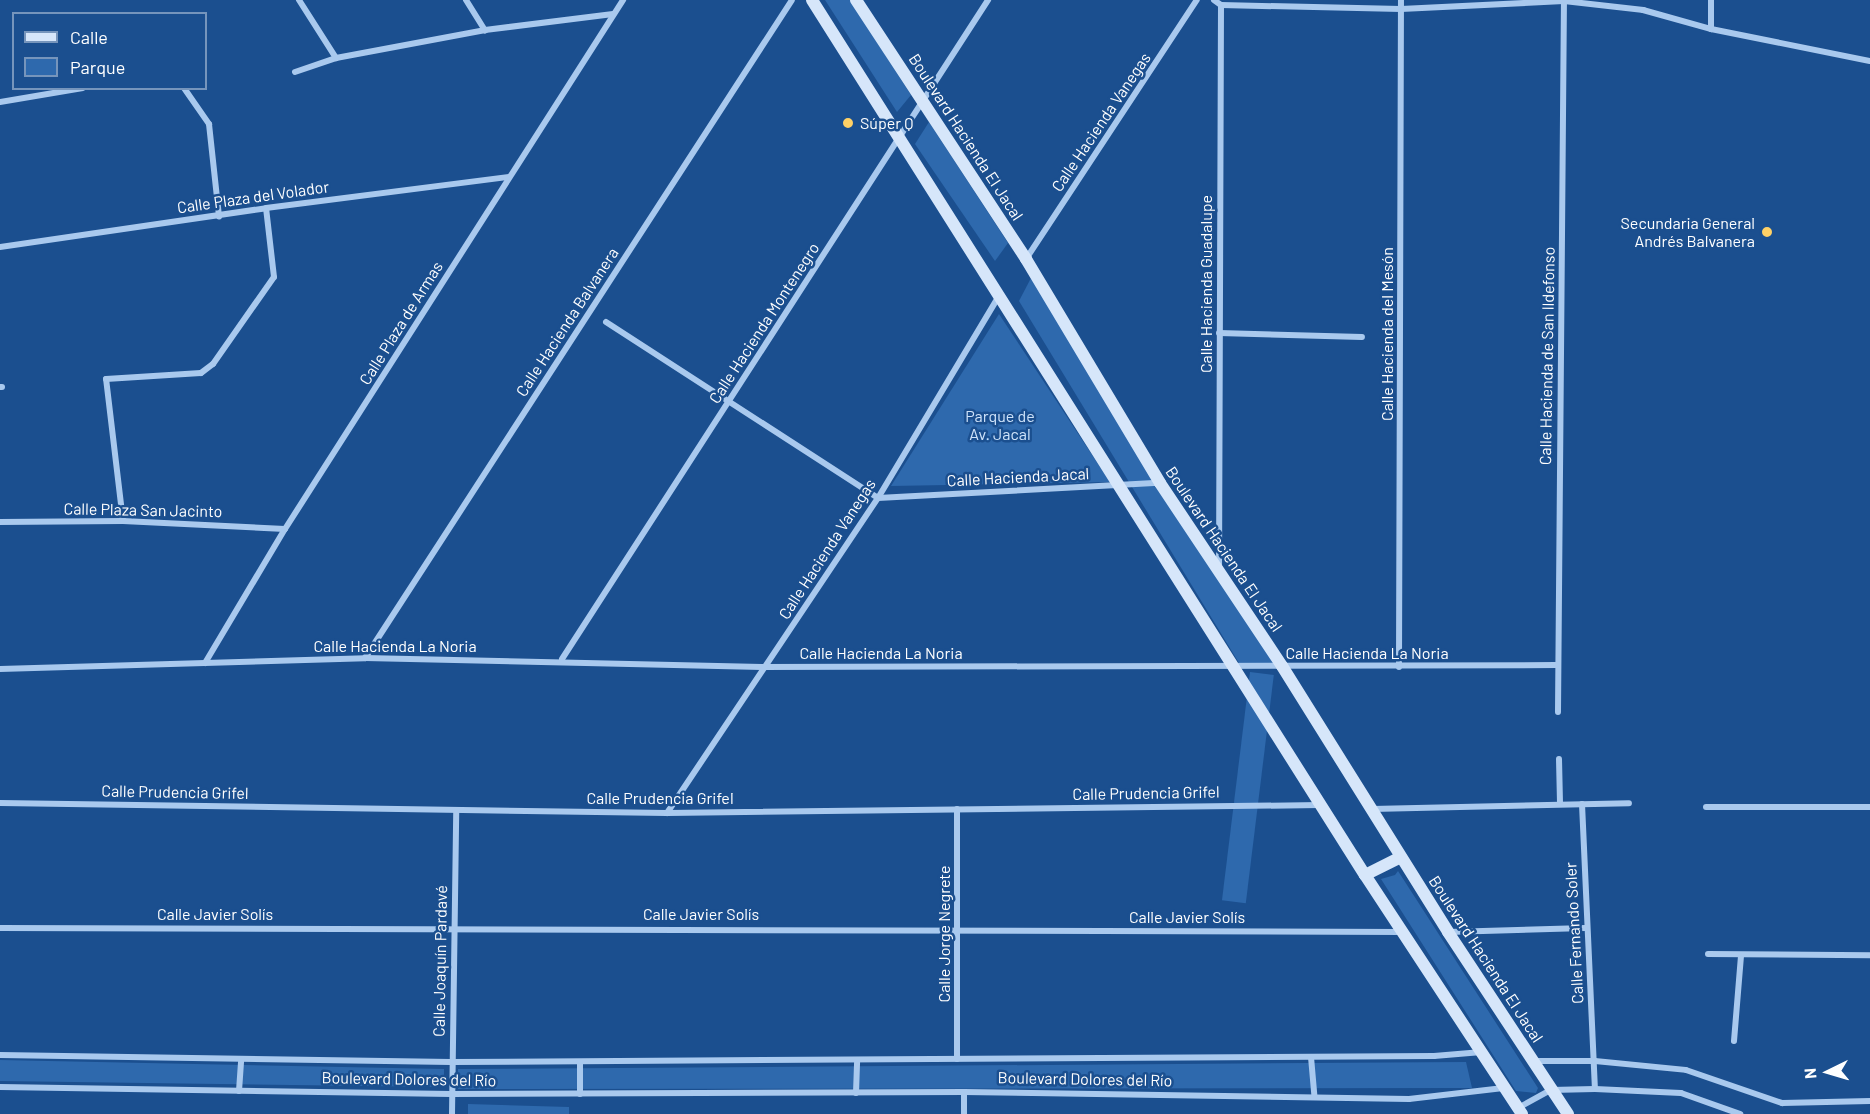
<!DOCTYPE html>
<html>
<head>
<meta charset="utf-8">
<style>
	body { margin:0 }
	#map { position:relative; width:1870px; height:1114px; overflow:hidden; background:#1b4f8f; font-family:Barlow,sans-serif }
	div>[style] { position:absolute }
	.green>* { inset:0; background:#2e69ad; transform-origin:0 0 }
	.minor>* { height:6px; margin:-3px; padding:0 3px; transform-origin:3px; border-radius:3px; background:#a9c9ee }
	.secondary>* { height:12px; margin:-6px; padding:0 6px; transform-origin:6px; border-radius:6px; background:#d6e6fa }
	.dots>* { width:16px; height:16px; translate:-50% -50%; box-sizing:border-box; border:3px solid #1b4f8f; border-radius:50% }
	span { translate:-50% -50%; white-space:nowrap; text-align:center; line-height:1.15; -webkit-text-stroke:5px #1b4f8f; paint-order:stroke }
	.street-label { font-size:16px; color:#fff }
	.poi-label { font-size:16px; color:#fff }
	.left { translate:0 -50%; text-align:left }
	.right { translate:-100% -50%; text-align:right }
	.park-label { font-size:16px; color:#cfe3fa }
	.legend { position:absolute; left:12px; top:12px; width:195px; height:78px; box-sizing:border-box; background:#1b4f8f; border:2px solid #7695bc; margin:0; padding:8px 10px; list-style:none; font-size:18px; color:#fff }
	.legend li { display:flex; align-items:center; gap:12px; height:30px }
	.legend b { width:30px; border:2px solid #7695bc }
	.north { position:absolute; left:1798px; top:1042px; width:60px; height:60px; -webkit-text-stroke:4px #1b4f8f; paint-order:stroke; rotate:265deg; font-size:16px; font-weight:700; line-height:24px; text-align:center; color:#fff }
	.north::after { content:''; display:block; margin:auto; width:21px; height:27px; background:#fff; clip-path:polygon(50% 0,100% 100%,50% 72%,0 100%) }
</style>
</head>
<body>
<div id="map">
	<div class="green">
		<div style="clip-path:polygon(825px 0,850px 0,911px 95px,897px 112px)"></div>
		<div style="clip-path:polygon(929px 122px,1008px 243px,995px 261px,915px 144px)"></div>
		<div style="clip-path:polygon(1031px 278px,1278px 665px,1239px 663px,1019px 301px)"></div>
		<div style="clip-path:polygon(999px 314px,1110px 482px,891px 486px)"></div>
		<div style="left:1250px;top:672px;width:24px;height:230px;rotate:7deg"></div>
		<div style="clip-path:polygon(1398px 871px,1538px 1088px,1536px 1093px,1516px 1091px,1381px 879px,1395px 875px)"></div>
		<div style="clip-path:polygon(0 1060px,444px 1069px,444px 1087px,0 1081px)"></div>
		<div style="clip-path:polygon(1466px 1062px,1472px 1088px,458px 1089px,458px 1069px)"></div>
		<div style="clip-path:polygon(468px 1104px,569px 1107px,569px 1114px,468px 1114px)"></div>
	</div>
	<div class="minor">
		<div style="left:299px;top:0;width:69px;rotate:57.5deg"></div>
		<div style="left:336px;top:58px;width:152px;rotate:-10.6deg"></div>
		<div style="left:485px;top:30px;width:129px;rotate:-7.1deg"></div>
		<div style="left:466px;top:0;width:36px;rotate:58deg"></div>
		<div style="left:1214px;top:0;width:9px;rotate:36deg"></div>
		<div style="left:1221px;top:5px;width:564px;rotate:90.2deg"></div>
		<div style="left:1221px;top:5px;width:180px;rotate:1.3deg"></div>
		<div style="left:1401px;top:9px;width:163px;rotate:-2.8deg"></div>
		<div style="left:1564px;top:1px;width:80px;rotate:6.5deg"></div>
		<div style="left:1643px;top:10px;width:71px;rotate:15.6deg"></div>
		<div style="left:1711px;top:29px;width:162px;rotate:11.4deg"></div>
		<div style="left:1711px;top:29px;width:29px;rotate:-90deg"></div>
		<div style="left:295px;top:72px;width:43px;rotate:-18.9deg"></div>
		<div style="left:184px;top:88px;width:44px;rotate:55.2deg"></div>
		<div style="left:209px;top:124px;width:93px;rotate:83.8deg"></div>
		<div style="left:0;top:102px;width:84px;rotate:-9.6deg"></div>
		<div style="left:0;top:247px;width:269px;rotate:-8.3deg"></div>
		<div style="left:266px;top:208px;width:245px;rotate:-7.3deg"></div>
		<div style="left:1026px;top:259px;width:310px;rotate:-56.6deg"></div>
		<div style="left:606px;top:322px;width:324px;rotate:32.9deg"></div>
		<div style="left:878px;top:498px;width:281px;rotate:-3.1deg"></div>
		<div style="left:1219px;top:333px;width:143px;rotate:1.6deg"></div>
		<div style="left:0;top:387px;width:2px"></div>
		<div style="left:123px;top:521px;width:143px;rotate:-96.8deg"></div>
		<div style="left:106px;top:379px;width:95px;rotate:-3.6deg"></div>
		<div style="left:201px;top:373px;width:15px;rotate:-37deg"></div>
		<div style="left:213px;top:364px;width:106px;rotate:-55deg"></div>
		<div style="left:274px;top:277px;width:69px;rotate:-96.6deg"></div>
		<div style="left:0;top:522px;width:123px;rotate:-0.5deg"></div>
		<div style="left:123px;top:521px;width:162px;rotate:2.8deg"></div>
		<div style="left:365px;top:658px;width:784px;rotate:-57.02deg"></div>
		<div style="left:562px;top:659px;width:785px;rotate:-57.12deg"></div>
		<div style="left:205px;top:663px;width:156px;rotate:-59.2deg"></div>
		<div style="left:285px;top:529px;width:628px;rotate:-57.42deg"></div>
		<div style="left:1399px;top:667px;width:667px;rotate:-89.83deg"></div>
		<div style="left:0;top:669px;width:365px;rotate:-1.7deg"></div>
		<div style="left:365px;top:658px;width:397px;rotate:1.3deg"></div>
		<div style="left:762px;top:667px;width:794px;rotate:-0.14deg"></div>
		<div style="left:1558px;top:712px;width:712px;rotate:-89.52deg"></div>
		<div style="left:1559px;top:759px;width:45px;rotate:88.7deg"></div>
		<div style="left:0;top:803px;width:667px;rotate:0.86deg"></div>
		<div style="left:667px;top:813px;width:653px;rotate:-0.7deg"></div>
		<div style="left:1582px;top:804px;width:285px;rotate:87.4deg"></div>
		<div style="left:1706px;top:807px;width:164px"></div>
		<div style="left:1372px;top:809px;width:257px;rotate:-1.3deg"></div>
		<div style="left:667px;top:813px;width:379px;rotate:-56.2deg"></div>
		<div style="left:878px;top:498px;width:235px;rotate:-59.1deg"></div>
		<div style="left:0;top:928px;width:1402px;rotate:0.16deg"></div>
		<div style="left:1448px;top:932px;width:137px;rotate:-1.7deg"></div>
		<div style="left:1708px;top:954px;width:162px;rotate:0.4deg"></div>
		<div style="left:1734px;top:1041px;width:85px;rotate:-85.3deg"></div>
		<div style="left:0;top:1055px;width:451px;rotate:0.9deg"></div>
		<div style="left:451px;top:1062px;width:983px;rotate:-0.35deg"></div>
		<div style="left:1434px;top:1056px;width:48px;rotate:-4.8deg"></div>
		<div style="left:1311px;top:1057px;width:38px;rotate:85deg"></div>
		<div style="left:957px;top:1059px;width:250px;rotate:-90deg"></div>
		<div style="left:1534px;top:1061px;width:61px"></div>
		<div style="left:1595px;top:1061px;width:91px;rotate:5.6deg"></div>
		<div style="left:1686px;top:1070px;width:102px;rotate:19deg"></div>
		<div style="left:1782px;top:1103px;width:88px;rotate:-1.3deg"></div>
		<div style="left:0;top:1087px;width:451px;rotate:0.9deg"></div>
		<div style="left:451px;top:1094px;width:513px;rotate:-0.22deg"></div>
		<div style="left:964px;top:1092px;width:445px;rotate:0.9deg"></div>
		<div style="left:1409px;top:1099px;width:95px;rotate:-6.7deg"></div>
		<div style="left:239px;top:1091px;width:32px;rotate:-86deg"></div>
		<div style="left:856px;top:1093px;width:33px;rotate:-88deg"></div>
		<div style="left:580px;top:1094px;width:32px;rotate:-90deg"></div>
		<div style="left:1518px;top:1108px;width:38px;rotate:-29deg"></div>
		<div style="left:1551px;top:1090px;width:44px;rotate:-1.3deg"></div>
		<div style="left:1595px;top:1089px;width:86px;rotate:2.7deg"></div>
		<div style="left:1681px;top:1093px;width:63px;rotate:19.6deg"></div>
		<div style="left:452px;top:1114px;width:304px;rotate:-89.2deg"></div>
		<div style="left:964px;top:1114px;width:22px;rotate:-90deg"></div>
	</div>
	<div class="secondary">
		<div style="left:812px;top:0;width:1035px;rotate:57.71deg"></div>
		<div style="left:1365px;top:875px;width:286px;rotate:56.7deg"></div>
		<div style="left:856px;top:0;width:310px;rotate:56.7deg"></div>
		<div style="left:1026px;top:259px;width:261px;rotate:59.1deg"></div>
		<div style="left:1160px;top:483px;width:220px;rotate:56.3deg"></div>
		<div style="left:1282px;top:666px;width:314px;rotate:58deg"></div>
		<div style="left:1448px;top:932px;width:218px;rotate:56.6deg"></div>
		<div style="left:1365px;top:875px;width:40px;rotate:-26.6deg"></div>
	</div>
	<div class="dots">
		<div style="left:848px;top:123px;background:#ffd166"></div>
		<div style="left:1767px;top:232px;background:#ffd166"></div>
	</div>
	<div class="street-label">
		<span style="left:1101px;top:122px;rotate:-56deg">Calle Hacienda Vanegas</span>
		<span style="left:966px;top:137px;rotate:57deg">Boulevard Hacienda El Jacal</span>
		<span style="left:253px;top:197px;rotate:-8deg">Calle Plaza del Volador</span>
		<span style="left:1206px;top:284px;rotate:-90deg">Calle Hacienda Guadalupe</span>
		<span style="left:567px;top:322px;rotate:-57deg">Calle Hacienda Balvanera</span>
		<span style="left:401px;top:323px;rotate:-58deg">Calle Plaza de Armas</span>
		<span style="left:764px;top:323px;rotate:-57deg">Calle Hacienda Montenegro</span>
		<span style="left:1387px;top:334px;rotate:-90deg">Calle Hacienda del Mesón</span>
		<span style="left:1547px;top:356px;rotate:-89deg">Calle Hacienda de San Ildefonso</span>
		<span style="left:1018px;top:477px;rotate:-3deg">Calle Hacienda Jacal</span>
		<span style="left:143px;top:510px;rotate:1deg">Calle Plaza San Jacinto</span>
		<span style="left:827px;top:549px;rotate:-57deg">Calle Hacienda Vanegas</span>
		<span style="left:1224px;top:549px;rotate:56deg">Boulevard Hacienda El Jacal</span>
		<span style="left:395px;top:646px">Calle Hacienda La Noria</span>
		<span style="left:881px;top:653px">Calle Hacienda La Noria</span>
		<span style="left:1367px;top:653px">Calle Hacienda La Noria</span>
		<span style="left:175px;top:792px;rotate:1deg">Calle Prudencia Grifel</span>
		<span style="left:1146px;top:793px;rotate:-1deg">Calle Prudencia Grifel</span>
		<span style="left:660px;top:798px">Calle Prudencia Grifel</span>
		<span style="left:215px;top:914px">Calle Javier Solís</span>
		<span style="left:701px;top:914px">Calle Javier Solís</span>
		<span style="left:1187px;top:917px">Calle Javier Solís</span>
		<span style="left:1574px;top:933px;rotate:-93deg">Calle Fernando Soler</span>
		<span style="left:944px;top:934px;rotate:-90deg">Calle Jorge Negrete</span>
		<span style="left:1486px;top:959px;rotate:57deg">Boulevard Hacienda El Jacal</span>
		<span style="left:440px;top:961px;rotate:-89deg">Calle Joaquín Pardavé</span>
		<span style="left:409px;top:1079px;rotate:1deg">Boulevard Dolores del Río</span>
		<span style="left:1085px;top:1079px;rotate:1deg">Boulevard Dolores del Río</span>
	</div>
	<div class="poi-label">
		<span class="left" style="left:860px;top:123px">Súper Q</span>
		<span class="right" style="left:1755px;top:232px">Secundaria General<br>Andrés Balvanera</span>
	</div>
	<div class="park-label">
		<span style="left:1000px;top:425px">Parque de<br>Av. Jacal</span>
	</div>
	<ul class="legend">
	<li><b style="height:8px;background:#d6e6fa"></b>Calle</li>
	<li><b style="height:16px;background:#2e69ad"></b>Parque</li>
	</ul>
	<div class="north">N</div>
</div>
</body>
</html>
